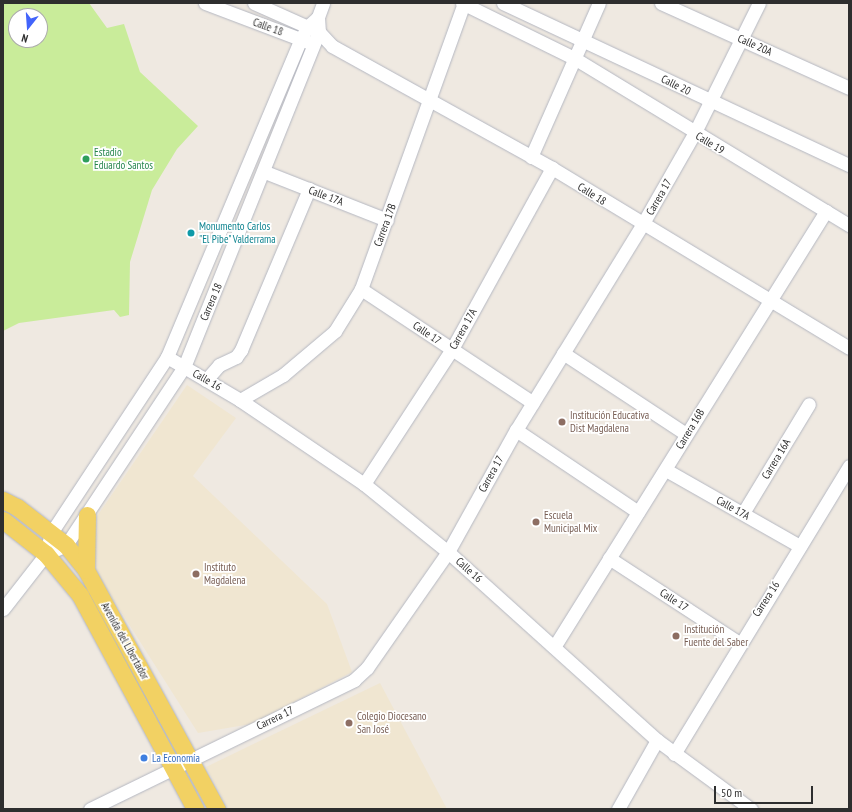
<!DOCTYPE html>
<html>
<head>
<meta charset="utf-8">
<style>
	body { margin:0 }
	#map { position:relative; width:852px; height:812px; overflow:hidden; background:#efe9e1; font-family:"PT Sans Narrow",sans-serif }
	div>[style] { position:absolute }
	.education>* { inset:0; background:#f0e6d1 }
	.pitch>* { inset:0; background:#c9ec9a }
	.roads { filter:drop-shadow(0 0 1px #b4b7c1) drop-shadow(0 0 1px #b4b7c1) }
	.minor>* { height:13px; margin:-6.5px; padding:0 6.5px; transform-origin:6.5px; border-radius:6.5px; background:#fff }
	.major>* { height:17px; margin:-8.5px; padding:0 8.5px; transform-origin:8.5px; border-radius:8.5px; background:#f2d163 }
	.dots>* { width:11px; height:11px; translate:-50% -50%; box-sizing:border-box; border:2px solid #fff; border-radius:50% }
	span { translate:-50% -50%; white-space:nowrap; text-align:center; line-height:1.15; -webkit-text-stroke:3.5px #fff; paint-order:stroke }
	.street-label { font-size:11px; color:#2e2e2e }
	.leisure-label { font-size:11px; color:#27864d }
	.left { translate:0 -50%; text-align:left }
	.culture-label { font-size:11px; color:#0d838f }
	.education-label { font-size:11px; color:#785e54 }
	.shop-label { font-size:11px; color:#366cbe }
	.frame { position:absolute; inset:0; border:4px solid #2e2e2e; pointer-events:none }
	.north { position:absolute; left:8px; top:8px; width:40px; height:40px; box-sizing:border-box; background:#fff; border:1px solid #ababab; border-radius:50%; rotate:197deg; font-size:11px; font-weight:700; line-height:16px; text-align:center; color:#2e2e2e }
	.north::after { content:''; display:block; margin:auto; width:14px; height:18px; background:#4264fb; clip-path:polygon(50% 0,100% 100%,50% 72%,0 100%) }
	.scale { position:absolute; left:714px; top:786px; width:99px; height:18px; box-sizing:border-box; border:2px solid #2e2e2e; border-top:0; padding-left:5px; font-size:12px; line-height:14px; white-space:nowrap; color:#2e2e2e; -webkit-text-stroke:3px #fff; paint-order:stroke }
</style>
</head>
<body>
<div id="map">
	<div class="education">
		<div style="clip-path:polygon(187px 385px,236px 418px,193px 476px,327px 604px,352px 672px,251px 724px,198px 733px,78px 544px)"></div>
		<div style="clip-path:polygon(380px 683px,447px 809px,228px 809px,206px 767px)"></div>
	</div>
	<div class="pitch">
		<div style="clip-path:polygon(evenodd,3px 3px,89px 3px,107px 28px,124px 24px,140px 72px,198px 126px,177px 149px,152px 190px,130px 262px,129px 315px,120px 317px,114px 310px,19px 323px,3px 331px,3px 3px,16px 16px,40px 16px,40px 40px,16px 40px,16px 16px)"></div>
	</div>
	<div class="roads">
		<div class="minor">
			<div style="left:205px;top:3px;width:110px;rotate:20.7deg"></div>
			<div style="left:254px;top:3px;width:71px;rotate:24deg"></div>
			<div style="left:319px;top:32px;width:19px;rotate:47deg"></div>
			<div style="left:332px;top:46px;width:252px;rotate:29deg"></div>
			<div style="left:552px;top:168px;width:347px;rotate:31.2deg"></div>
			<div style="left:462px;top:3px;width:125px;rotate:26.2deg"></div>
			<div style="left:574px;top:58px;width:322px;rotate:31.3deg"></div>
			<div style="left:503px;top:3px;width:382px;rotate:25.1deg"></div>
			<div style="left:661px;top:3px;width:206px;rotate:24.3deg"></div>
			<div style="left:531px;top:157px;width:168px;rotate:-66.2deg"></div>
			<div style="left:265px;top:172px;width:131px;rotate:21.5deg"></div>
			<div style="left:361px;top:289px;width:206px;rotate:33.5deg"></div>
			<div style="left:563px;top:353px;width:147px;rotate:33.4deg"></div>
			<div style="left:167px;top:357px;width:85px;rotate:30.5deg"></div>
			<div style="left:240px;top:400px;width:150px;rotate:34.1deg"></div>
			<div style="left:364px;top:484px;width:108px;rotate:39deg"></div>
			<div style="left:448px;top:552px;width:281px;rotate:42deg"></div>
			<div style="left:657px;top:740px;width:117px;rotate:36.3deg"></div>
			<div style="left:206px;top:380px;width:20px;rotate:-49deg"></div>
			<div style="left:219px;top:365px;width:19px;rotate:-25deg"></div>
			<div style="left:236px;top:357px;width:9px;rotate:-54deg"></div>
			<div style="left:241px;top:350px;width:175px;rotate:-67.1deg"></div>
			<div style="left:240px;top:400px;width:50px;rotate:-30.2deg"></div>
			<div style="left:283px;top:375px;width:68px;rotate:-40.2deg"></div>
			<div style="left:335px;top:331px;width:49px;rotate:-58.2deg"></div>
			<div style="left:361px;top:289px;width:304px;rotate:-70.2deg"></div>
			<div style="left:516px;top:430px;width:147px;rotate:33.9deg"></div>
			<div style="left:666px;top:470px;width:154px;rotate:29.6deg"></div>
			<div style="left:364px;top:484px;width:161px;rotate:-56.9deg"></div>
			<div style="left:452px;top:349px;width:207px;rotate:-61.1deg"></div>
			<div style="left:743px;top:513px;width:127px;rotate:-58.8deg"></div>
			<div style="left:46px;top:554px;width:22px;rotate:-24deg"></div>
			<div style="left:66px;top:545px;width:214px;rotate:-56.5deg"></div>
			<div style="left:184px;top:367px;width:361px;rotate:-68.1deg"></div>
			<div style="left:319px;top:32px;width:15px;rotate:-94deg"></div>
			<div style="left:318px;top:17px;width:15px;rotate:-70deg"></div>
			<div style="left:609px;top:558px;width:154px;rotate:33.1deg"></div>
			<div style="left:3px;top:609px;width:70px;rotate:-52deg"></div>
			<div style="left:46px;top:554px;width:22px;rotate:-77deg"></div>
			<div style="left:51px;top:533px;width:211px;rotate:-56.6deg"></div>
			<div style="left:167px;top:357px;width:345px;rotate:-67.2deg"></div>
			<div style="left:301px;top:39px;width:13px;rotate:-63deg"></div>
			<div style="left:307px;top:27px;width:15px;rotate:-42deg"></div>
			<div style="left:554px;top:647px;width:514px;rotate:-58.04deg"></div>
			<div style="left:674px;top:754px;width:337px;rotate:-58.7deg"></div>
			<div style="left:90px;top:809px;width:294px;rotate:-26deg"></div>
			<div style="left:354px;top:680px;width:18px;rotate:-43deg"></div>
			<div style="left:367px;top:668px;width:141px;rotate:-55.1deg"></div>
			<div style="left:448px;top:552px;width:140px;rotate:-60.9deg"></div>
			<div style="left:516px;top:430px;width:241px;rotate:-58.4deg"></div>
			<div style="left:642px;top:225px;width:105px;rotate:-60.3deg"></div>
			<div style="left:694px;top:134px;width:146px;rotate:-63.6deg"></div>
			<div style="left:618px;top:809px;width:79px;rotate:-60.5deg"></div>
		</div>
		<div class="major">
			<div style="left:3px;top:500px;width:16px;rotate:27deg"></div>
			<div style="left:17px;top:507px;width:62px;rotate:37.8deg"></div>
			<div style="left:66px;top:545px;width:32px;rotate:51deg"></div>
			<div style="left:86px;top:570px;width:273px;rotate:61.3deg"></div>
			<div style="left:3px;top:520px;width:55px;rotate:38.3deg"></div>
			<div style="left:46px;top:554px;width:53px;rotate:50.3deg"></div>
			<div style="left:80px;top:595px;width:243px;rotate:61.7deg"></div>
			<div style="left:86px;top:570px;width:55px;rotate:-89deg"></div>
		</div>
	</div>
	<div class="dots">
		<div style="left:86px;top:159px;background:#2e9e5b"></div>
		<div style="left:191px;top:233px;background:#0f9aa8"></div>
		<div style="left:562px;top:422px;background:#8d6e63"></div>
		<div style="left:536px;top:522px;background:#8d6e63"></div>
		<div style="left:196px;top:574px;background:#8d6e63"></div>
		<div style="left:676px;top:636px;background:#8d6e63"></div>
		<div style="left:349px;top:723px;background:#8d6e63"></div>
		<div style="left:144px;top:758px;background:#3f7fe0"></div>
	</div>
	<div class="street-label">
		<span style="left:268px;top:27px;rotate:20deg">Calle 18</span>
		<span style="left:755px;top:45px;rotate:24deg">Calle 20A</span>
		<span style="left:676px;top:85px;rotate:26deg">Calle 20</span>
		<span style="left:710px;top:143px;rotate:31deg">Calle 19</span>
		<span style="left:592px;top:194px;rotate:32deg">Calle 18</span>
		<span style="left:326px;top:196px;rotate:21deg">Calle 17A</span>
		<span style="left:659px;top:197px;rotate:-60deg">Carrera 17</span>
		<span style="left:385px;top:225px;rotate:-70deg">Carrera 17B</span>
		<span style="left:211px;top:302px;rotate:-67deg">Carrera 18</span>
		<span style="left:463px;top:329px;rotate:-61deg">Carrera 17A</span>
		<span style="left:427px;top:333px;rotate:34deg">Calle 17</span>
		<span style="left:207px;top:380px;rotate:30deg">Calle 16</span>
		<span style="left:690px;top:429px;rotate:-59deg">Carrera 16B</span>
		<span style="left:776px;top:459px;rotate:-59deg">Carrera 16A</span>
		<span style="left:491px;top:474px;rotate:-61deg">Carrera 17</span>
		<span style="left:733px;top:508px;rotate:29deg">Calle 17A</span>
		<span style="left:469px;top:570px;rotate:42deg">Calle 16</span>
		<span style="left:766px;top:599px;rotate:-57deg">Carrera 16</span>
		<span style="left:674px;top:600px;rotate:33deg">Calle 17</span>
		<span style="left:125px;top:641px;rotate:61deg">Avenida del Libertador</span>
		<span style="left:275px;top:718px;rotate:-26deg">Carrera 17</span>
	</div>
	<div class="leisure-label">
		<span class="left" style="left:94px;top:159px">Estadio<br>Eduardo Santos</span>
	</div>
	<div class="culture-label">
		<span class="left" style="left:199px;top:233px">Monumento Carlos<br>"El Pibe" Valderrama</span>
	</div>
	<div class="education-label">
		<span class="left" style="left:570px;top:422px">Institución Educativa<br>Dist Magdalena</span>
		<span class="left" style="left:544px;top:522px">Escuela<br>Municipal Mix</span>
		<span class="left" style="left:204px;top:574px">Instituto<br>Magdalena</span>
		<span class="left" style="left:684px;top:636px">Institución<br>Fuente del Saber</span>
		<span class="left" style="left:357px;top:723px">Colegio Diocesano<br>San José</span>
	</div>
	<div class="shop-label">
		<span class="left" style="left:152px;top:758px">La Economía</span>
	</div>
	<div class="frame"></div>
	<div class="north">N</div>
	<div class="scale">50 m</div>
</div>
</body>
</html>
